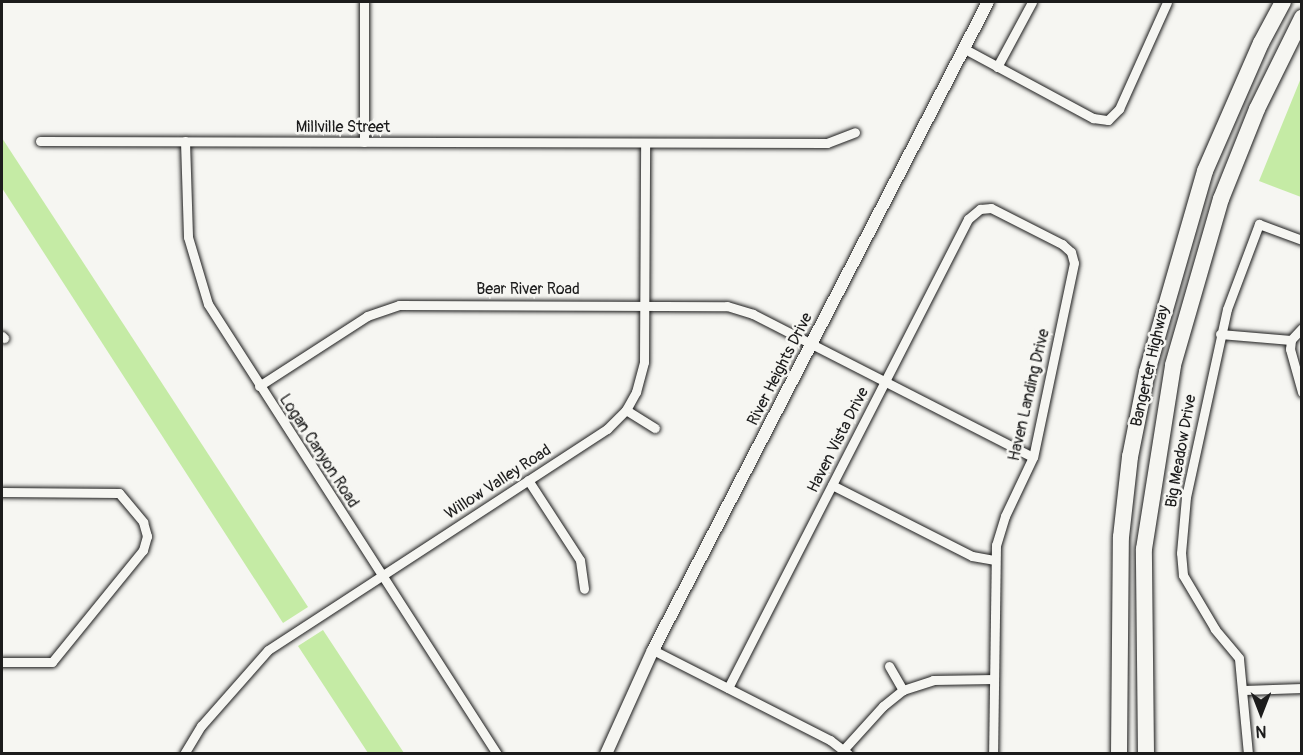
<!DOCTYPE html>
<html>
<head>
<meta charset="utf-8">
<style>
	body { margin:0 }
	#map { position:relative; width:1303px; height:755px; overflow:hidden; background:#f6f6f2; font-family:Pangolin,sans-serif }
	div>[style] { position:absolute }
	.green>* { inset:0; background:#c5eba5 }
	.roads { filter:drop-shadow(0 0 2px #1c1c1c) drop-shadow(0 0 2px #1c1c1c) }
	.minor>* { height:9px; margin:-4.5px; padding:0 4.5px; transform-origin:4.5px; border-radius:4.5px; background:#f6f6f2 }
	.tertiary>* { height:12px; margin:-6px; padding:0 6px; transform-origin:6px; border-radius:6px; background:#f6f6f2 }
	.motorway>* { height:16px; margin:-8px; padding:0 8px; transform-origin:8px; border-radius:8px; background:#f6f6f2 }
	span { translate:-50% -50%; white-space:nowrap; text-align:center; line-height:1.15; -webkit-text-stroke:5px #f6f6f2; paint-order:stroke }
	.street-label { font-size:16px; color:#1c1c1c }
	.frame { position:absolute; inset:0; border:3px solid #1c1c1c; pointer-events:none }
	.north { position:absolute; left:1231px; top:683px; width:60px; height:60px; -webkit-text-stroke:4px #f6f6f2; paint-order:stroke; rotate:180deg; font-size:16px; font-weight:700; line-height:24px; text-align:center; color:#1c1c1c }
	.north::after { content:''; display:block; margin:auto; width:21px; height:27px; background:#1c1c1c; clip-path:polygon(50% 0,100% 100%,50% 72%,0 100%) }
</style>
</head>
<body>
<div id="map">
	<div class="green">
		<div style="clip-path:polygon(1301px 78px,1301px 197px,1259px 181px)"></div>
		<div style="clip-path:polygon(2px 138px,308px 607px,283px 623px,2px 188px)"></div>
		<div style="clip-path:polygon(323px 630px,404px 753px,368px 753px,298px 646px)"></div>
	</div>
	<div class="roads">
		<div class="minor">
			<div style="left:963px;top:48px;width:148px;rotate:28.3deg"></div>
			<div style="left:1093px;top:118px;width:15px;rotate:8deg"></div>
			<div style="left:1108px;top:120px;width:16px;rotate:-45deg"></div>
			<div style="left:1119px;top:109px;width:117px;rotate:-65.8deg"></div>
			<div style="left:997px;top:67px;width:74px;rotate:-61.7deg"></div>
			<div style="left:40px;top:141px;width:787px;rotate:0.15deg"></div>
			<div style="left:827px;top:143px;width:30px;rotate:-21deg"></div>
			<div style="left:185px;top:141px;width:96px;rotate:88.2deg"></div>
			<div style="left:188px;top:237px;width:70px;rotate:73.4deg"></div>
			<div style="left:208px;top:304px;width:535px;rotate:57.29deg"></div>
			<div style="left:364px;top:142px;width:140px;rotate:-90deg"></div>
			<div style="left:1302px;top:328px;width:16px;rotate:133deg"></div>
			<div style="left:1291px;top:340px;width:9px;rotate:96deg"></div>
			<div style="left:1290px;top:349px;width:45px;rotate:74.4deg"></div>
			<div style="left:1220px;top:334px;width:71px;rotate:4.8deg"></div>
			<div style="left:2px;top:336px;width:3px;rotate:45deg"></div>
			<div style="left:259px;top:386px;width:129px;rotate:-32.9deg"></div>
			<div style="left:367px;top:316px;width:34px;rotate:-19deg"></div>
			<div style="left:399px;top:305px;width:328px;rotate:0.2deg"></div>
			<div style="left:727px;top:306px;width:27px;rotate:17deg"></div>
			<div style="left:753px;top:314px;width:314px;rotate:27.1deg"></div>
			<div style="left:626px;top:410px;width:34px;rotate:32deg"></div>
			<div style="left:528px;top:480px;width:95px;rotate:57deg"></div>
			<div style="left:580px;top:560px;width:29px;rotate:82deg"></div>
			<div style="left:832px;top:485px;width:157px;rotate:26.9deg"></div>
			<div style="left:972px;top:556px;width:22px;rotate:10deg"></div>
			<div style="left:2px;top:492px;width:117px;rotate:0.5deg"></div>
			<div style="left:119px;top:493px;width:38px;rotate:50deg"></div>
			<div style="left:143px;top:522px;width:15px;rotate:74deg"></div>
			<div style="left:147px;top:536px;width:15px;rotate:106deg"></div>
			<div style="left:143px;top:550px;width:144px;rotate:129.1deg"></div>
			<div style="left:52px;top:662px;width:50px;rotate:180deg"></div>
			<div style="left:653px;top:650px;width:199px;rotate:27deg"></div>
			<div style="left:830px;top:740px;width:23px;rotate:38deg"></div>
			<div style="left:889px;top:666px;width:28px;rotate:60deg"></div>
			<div style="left:728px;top:688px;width:527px;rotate:-62.9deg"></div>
			<div style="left:968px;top:219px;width:16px;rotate:-40deg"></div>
			<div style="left:980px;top:209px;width:11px;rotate:-5deg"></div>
			<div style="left:991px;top:208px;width:80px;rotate:26.9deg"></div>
			<div style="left:1062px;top:244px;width:12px;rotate:42deg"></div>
			<div style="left:1071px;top:252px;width:11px;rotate:75deg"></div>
			<div style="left:1074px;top:263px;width:198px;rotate:101.9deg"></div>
			<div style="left:1033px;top:457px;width:65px;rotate:115.4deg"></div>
			<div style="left:1005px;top:516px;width:30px;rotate:107deg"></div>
			<div style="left:996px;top:545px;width:209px;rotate:90.8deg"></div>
			<div style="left:1244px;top:690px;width:58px;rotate:-2deg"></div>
			<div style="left:844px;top:749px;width:58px;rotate:-47.8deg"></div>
			<div style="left:883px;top:706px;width:26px;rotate:-39deg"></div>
			<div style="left:903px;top:690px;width:32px;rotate:-18deg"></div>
			<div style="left:933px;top:680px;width:61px;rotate:-0.9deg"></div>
			<div style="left:184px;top:754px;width:33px;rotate:-59deg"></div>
			<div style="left:201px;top:726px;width:101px;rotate:-48.6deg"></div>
			<div style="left:268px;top:650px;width:405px;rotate:-33.1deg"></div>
			<div style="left:607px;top:429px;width:27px;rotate:-45deg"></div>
			<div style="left:626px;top:410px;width:21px;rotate:-61deg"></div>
			<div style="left:636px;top:392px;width:31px;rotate:-75deg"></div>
			<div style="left:644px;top:362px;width:219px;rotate:-89.7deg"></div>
			<div style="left:1248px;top:754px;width:96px;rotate:-95.4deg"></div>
			<div style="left:1239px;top:658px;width:38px;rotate:-130deg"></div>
			<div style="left:1215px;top:629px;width:63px;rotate:-120.7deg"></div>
			<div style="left:1183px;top:575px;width:22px;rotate:-95deg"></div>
			<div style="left:1181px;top:553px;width:56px;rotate:-84.9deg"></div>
			<div style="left:1186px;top:497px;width:192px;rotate:-77.7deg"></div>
			<div style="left:1227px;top:309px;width:91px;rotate:-69.4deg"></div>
			<div style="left:1259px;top:224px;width:46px;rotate:20.4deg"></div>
		</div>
		<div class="tertiary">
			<div style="left:606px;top:754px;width:114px;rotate:-65.7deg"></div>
			<div style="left:653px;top:650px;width:729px;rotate:-62.66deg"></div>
		</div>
		<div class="motorway">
			<div style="left:1119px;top:754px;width:217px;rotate:-89.5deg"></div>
			<div style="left:1121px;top:537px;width:81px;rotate:-83.6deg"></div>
			<div style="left:1130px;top:457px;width:87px;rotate:-78.7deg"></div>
			<div style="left:1147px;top:372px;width:209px;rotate:-73.9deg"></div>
			<div style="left:1205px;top:171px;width:140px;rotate:-66.4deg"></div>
			<div style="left:1261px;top:43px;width:47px;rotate:-61.8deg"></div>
			<div style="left:1146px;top:754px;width:205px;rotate:-90.6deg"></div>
			<div style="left:1144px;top:549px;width:186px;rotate:-81deg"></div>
			<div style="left:1173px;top:365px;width:173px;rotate:-73.9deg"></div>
			<div style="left:1221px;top:199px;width:97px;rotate:-68.2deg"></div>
			<div style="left:1257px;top:109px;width:102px;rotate:-63.7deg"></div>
		</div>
	</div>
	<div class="street-label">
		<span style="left:343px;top:127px">Millville Street</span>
		<span style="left:528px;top:289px">Bear River Road</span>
		<span style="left:1150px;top:366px;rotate:-77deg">Bangerter Highway</span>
		<span style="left:780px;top:369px;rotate:-63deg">River Heights Drive</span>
		<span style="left:1029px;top:395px;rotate:-77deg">Haven Landing Drive</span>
		<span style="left:838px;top:440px;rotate:-63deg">Haven Vista Drive</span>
		<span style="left:319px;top:451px;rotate:57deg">Logan Canyon Road</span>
		<span style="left:1181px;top:451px;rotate:-80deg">Big Meadow Drive</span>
		<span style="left:498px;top:482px;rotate:-33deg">Willow Valley Road</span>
	</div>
	<div class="frame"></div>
	<div class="north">N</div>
</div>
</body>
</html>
